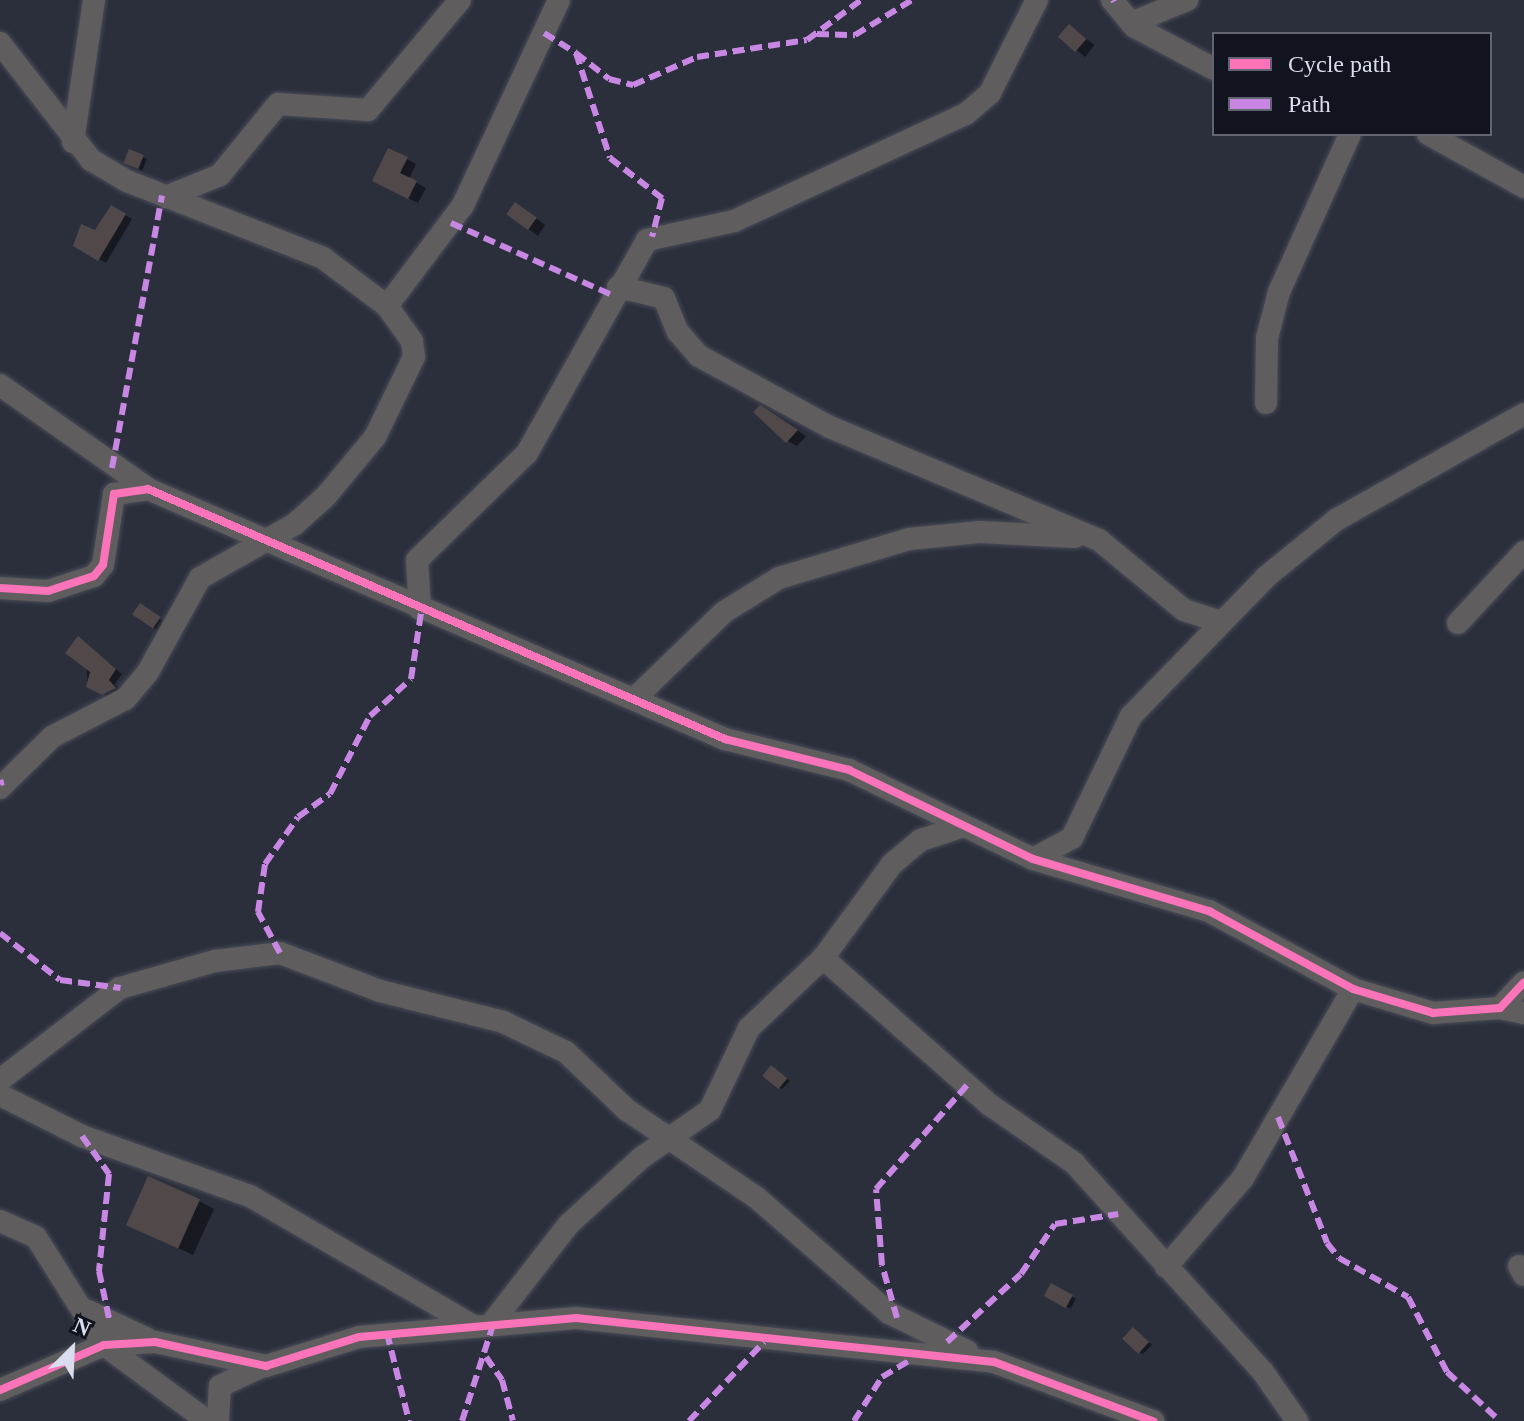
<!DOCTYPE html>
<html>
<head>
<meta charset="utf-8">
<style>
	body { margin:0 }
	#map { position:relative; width:1524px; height:1421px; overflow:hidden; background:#2b2f3c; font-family:"Times New Roman",serif }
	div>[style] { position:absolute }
	.shadow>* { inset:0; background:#0007; transform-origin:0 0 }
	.building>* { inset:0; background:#514949; transform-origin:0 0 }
	.roads { filter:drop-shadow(0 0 2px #494c57) drop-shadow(0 0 2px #494c57) }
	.street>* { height:22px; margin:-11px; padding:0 11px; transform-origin:11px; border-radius:11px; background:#605d5e }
	.quiet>* { height:6px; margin-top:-3px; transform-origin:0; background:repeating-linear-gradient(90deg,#c787e3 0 12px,transparent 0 18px) }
	.cycleway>* { height:8px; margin:-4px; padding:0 4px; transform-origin:4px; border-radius:4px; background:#fb73b8 }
	span { translate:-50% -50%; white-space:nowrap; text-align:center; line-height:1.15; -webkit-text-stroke:6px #11141f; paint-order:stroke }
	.legend { position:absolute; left:1212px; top:32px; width:280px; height:104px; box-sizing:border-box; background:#11141f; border:2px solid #616471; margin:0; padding:10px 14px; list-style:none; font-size:24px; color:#d9dded }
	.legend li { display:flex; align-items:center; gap:16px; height:40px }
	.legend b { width:40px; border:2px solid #616471 }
	.north { position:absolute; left:32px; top:1309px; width:80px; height:80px; -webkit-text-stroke:6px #11141f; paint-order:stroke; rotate:24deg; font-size:22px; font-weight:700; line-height:32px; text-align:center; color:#d9dded }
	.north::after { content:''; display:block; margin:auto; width:28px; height:36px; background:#d9dded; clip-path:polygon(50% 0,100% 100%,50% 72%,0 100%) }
</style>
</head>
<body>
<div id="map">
	<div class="shadow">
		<div style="left:1070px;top:26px;width:31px;height:15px;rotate:38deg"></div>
		<div style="clip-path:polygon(130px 152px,147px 159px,142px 171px,126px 162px)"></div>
		<div style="clip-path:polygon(407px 159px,416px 164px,409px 179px,426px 188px,418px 203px,384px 186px)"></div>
		<div style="clip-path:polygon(112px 207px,132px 219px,106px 263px,75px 245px,96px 232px)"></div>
		<div style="clip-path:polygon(525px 210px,545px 225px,538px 236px,509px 214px)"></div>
		<div style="clip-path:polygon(770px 413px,806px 436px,797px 446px,788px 441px)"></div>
		<div style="left:141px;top:606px;width:27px;height:11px;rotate:34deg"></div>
		<div style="clip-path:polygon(84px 642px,122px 674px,114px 685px,123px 689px,110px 697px,88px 686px)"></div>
		<div style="clip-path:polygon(776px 1070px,790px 1081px,782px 1089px,778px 1087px)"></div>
		<div style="clip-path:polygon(199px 1201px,214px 1209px,193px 1255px,143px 1232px)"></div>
		<div style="left:1052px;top:1286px;width:27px;height:11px;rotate:28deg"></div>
		<div style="clip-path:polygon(1137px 1332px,1152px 1345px,1143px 1354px,1139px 1352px)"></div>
	</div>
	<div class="building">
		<div style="left:1069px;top:24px;width:23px;height:17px;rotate:41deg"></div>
		<div style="clip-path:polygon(388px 148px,408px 157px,400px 173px,417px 181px,408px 199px,372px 181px)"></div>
		<div style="left:129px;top:149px;width:16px;height:15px;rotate:22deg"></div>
		<div style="left:515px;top:202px;width:27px;height:15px;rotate:36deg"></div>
		<div style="clip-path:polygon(111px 205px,126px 214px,98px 261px,73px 246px,81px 224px,95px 230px)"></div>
		<div style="clip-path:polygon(760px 405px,798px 430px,786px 443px,753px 412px)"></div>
		<div style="left:140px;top:603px;width:25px;height:14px;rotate:34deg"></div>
		<div style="clip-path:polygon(78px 636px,116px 669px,109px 680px,116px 688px,102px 695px,86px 687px,90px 672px,65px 653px)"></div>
		<div style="left:771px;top:1065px;width:21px;height:14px;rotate:39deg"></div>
		<div style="left:148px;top:1176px;width:57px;height:54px;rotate:24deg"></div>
		<div style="left:1051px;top:1283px;width:25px;height:15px;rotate:29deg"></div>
		<div style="left:1133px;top:1327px;width:22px;height:16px;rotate:43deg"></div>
	</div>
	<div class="roads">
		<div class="street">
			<div style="left:1112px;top:0;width:35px;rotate:50deg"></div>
			<div style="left:1135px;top:27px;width:89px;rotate:28deg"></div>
			<div style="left:1131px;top:23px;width:61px;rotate:-22.3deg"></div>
			<div style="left:0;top:43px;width:148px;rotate:52.1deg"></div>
			<div style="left:91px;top:160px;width:42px;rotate:30.3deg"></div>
			<div style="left:127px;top:181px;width:211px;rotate:21.4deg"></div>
			<div style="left:323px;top:258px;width:80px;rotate:36.9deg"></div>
			<div style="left:387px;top:306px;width:43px;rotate:54.5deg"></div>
			<div style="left:412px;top:341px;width:16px;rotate:83deg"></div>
			<div style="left:414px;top:357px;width:89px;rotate:116deg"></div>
			<div style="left:375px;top:437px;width:77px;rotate:129.7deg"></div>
			<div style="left:326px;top:496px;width:42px;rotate:137.9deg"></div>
			<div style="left:295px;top:524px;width:109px;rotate:150.4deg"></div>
			<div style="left:200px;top:578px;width:107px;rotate:119deg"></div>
			<div style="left:148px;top:672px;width:35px;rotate:130deg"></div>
			<div style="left:125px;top:699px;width:82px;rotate:152.5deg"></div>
			<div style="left:52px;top:737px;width:73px;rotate:135.6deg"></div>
			<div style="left:1428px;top:134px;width:110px;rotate:28.9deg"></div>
			<div style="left:73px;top:142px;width:144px;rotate:-81.6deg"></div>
			<div style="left:166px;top:197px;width:58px;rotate:-22.2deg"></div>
			<div style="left:220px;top:175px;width:92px;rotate:-50.8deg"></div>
			<div style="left:278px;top:104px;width:90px;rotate:3.8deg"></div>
			<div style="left:368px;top:110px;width:143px;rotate:-50.1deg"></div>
			<div style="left:618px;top:287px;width:47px;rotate:13.4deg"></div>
			<div style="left:664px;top:298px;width:37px;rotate:68deg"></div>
			<div style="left:678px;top:332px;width:32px;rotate:49deg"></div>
			<div style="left:699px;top:356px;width:149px;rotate:28.5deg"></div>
			<div style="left:830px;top:427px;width:292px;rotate:22.8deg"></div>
			<div style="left:1099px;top:540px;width:110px;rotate:39.5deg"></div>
			<div style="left:1184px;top:610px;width:39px;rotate:18deg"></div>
			<div style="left:387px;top:306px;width:126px;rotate:-53deg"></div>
			<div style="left:463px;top:205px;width:226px;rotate:-64.9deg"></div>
			<div style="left:0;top:385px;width:179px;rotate:35deg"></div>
			<div style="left:1266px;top:403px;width:65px;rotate:-89.1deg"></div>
			<div style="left:1267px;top:338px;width:48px;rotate:-75.4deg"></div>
			<div style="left:1279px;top:292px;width:173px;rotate:-65.8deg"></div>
			<div style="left:0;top:588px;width:48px;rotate:3.6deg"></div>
			<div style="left:48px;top:591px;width:48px;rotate:-18.1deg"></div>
			<div style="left:94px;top:576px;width:14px;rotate:-51deg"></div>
			<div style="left:103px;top:565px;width:72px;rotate:-81.2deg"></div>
			<div style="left:114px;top:494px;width:34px;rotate:-8deg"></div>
			<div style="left:148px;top:489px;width:629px;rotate:23.43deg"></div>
			<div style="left:725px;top:739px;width:128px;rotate:14deg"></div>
			<div style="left:849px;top:770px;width:204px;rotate:25.8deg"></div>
			<div style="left:1033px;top:859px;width:184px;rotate:16.5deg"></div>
			<div style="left:1209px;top:911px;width:164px;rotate:28.4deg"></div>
			<div style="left:1353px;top:989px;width:84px;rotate:16.7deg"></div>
			<div style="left:1433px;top:1013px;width:67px;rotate:-4.3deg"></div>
			<div style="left:1500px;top:1008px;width:35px;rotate:-47deg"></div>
			<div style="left:420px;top:609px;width:49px;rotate:-93.5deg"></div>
			<div style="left:417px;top:560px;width:153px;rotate:-44.2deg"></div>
			<div style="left:527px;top:453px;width:244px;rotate:-60.6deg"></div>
			<div style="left:647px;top:240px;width:89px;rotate:-12.3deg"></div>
			<div style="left:734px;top:221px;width:255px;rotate:-24.8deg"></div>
			<div style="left:966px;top:114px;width:32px;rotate:-41deg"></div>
			<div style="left:990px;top:93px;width:104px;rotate:-63.2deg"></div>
			<div style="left:1458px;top:623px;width:97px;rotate:-47.1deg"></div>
			<div style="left:636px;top:697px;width:122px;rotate:-44deg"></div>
			<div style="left:724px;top:612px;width:65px;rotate:-31.7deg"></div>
			<div style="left:779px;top:578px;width:136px;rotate:-16.7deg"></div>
			<div style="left:909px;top:539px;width:71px;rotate:-5.6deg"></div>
			<div style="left:980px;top:532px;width:95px;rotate:3deg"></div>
			<div style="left:1033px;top:859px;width:44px;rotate:-28.3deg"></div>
			<div style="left:1072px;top:838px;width:136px;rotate:-64.2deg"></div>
			<div style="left:1131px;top:716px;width:195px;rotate:-45.8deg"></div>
			<div style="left:1267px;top:576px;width:89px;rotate:-39.1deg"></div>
			<div style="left:1336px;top:520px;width:216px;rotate:-29.4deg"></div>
			<div style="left:823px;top:958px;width:222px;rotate:41.4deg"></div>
			<div style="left:990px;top:1105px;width:102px;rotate:34.6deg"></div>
			<div style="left:1074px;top:1163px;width:282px;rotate:47.9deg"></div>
			<div style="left:1263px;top:1372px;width:60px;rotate:55.2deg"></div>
			<div style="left:1500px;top:1008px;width:25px;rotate:12deg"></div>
			<div style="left:0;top:1080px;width:151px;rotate:-37.5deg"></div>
			<div style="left:120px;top:988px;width:99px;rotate:-15.9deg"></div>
			<div style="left:215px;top:961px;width:65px;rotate:-7deg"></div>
			<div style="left:280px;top:953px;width:107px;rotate:20.8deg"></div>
			<div style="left:380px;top:991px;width:127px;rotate:14.1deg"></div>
			<div style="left:503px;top:1022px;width:70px;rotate:25.5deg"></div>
			<div style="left:566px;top:1052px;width:84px;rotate:43.6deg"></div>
			<div style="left:627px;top:1110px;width:157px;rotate:34.1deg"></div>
			<div style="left:757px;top:1198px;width:175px;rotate:41.1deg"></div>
			<div style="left:889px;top:1313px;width:87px;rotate:26deg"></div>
			<div style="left:0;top:1095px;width:92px;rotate:26.6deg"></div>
			<div style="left:82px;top:1136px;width:178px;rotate:19.7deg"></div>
			<div style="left:250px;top:1196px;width:255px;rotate:30.2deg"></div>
			<div style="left:0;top:1221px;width:39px;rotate:24deg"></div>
			<div style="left:36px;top:1237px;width:128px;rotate:57.8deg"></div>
			<div style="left:104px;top:1345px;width:128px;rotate:36.4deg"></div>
			<div style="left:1519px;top:1266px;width:10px;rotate:61deg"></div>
			<div style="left:1166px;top:1267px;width:118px;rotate:-49.1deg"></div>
			<div style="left:1243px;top:1178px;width:219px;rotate:-59.8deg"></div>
			<div style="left:88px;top:1311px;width:66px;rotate:25deg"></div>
			<div style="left:495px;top:1319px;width:120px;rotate:-52.1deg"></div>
			<div style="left:569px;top:1224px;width:98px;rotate:-42.5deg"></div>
			<div style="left:641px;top:1158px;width:84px;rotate:-34.8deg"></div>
			<div style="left:710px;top:1110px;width:91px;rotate:-64.6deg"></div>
			<div style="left:749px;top:1028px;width:102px;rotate:-43.4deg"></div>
			<div style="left:823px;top:958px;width:117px;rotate:-53.7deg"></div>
			<div style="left:892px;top:864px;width:38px;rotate:-40deg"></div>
			<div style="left:921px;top:840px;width:42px;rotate:-18deg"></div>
			<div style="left:0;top:1390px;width:113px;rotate:-23.4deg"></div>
			<div style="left:104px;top:1345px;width:51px;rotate:-3.4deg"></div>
			<div style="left:155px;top:1342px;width:114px;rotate:12.2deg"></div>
			<div style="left:266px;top:1366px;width:97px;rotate:-17.3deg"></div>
			<div style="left:359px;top:1337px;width:218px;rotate:-5deg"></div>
			<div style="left:576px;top:1318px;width:420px;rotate:6deg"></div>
			<div style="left:994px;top:1362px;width:170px;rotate:20.4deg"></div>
			<div style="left:218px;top:1421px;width:35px;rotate:-87deg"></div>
			<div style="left:220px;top:1386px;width:45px;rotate:-24.9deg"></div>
		</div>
	</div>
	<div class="quiet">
		<div style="left:1113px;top:0;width:2px;rotate:63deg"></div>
		<div style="left:544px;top:33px;width:38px;rotate:32deg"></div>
		<div style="left:576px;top:53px;width:110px;rotate:72.1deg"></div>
		<div style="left:610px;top:158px;width:66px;rotate:37.6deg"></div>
		<div style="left:662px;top:198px;width:40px;rotate:104.4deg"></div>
		<div style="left:817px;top:34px;width:38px;rotate:2deg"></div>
		<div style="left:855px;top:35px;width:67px;rotate:-31.6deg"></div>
		<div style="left:576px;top:53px;width:42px;rotate:38.2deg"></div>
		<div style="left:609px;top:79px;width:25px;rotate:14deg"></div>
		<div style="left:633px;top:85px;width:70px;rotate:-23.6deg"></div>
		<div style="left:697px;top:57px;width:111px;rotate:-8.8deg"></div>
		<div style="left:807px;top:40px;width:67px;rotate:-36.5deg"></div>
		<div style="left:451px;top:223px;width:176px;rotate:24.1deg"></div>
		<div style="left:112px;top:468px;width:277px;rotate:-79.6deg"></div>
		<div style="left:0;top:783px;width:4px;rotate:-14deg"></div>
		<div style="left:0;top:933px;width:76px;rotate:38.1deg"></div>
		<div style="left:60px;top:980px;width:61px;rotate:7.6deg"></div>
		<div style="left:280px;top:953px;width:47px;rotate:-118.2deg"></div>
		<div style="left:258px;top:912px;width:49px;rotate:-81.7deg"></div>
		<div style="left:265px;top:864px;width:57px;rotate:-54.9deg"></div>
		<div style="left:298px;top:817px;width:39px;rotate:-36deg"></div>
		<div style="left:330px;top:794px;width:88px;rotate:-62.9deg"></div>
		<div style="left:370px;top:716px;width:55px;rotate:-42.1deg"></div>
		<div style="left:411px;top:679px;width:67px;rotate:-81.4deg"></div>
		<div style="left:1278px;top:1117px;width:135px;rotate:68.7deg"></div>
		<div style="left:1327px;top:1243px;width:19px;rotate:51deg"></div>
		<div style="left:1339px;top:1258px;width:79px;rotate:29.5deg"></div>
		<div style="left:1408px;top:1297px;width:85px;rotate:62.5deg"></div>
		<div style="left:1447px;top:1372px;width:72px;rotate:42.8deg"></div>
		<div style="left:82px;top:1136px;width:47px;rotate:54.6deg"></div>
		<div style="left:109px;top:1174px;width:98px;rotate:95.9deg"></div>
		<div style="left:99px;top:1271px;width:53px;rotate:78.1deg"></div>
		<div style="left:897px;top:1318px;width:55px;rotate:-105.8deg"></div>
		<div style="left:882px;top:1265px;width:76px;rotate:-94.5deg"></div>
		<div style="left:876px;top:1189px;width:140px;rotate:-48.8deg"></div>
		<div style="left:387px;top:1333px;width:91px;rotate:76deg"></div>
		<div style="left:947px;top:1342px;width:100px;rotate:-42.6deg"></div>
		<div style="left:1021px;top:1274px;width:60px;rotate:-55.8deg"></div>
		<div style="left:1055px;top:1224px;width:64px;rotate:-9deg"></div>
		<div style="left:486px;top:1357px;width:28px;rotate:55deg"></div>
		<div style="left:502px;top:1380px;width:42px;rotate:75deg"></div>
		<div style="left:462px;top:1421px;width:107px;rotate:-72.1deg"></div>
		<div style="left:689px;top:1421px;width:109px;rotate:-46.5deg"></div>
		<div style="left:854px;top:1421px;width:52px;rotate:-57.5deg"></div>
		<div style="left:882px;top:1377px;width:35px;rotate:-31deg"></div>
	</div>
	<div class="cycleway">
		<div style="left:0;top:588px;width:48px;rotate:3.6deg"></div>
		<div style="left:48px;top:591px;width:48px;rotate:-18.1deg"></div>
		<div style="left:94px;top:576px;width:14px;rotate:-51deg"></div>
		<div style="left:103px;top:565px;width:72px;rotate:-81.2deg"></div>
		<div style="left:114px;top:494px;width:34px;rotate:-8deg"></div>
		<div style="left:148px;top:489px;width:629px;rotate:23.43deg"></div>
		<div style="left:725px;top:739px;width:128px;rotate:14deg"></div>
		<div style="left:849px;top:770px;width:204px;rotate:25.8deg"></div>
		<div style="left:1033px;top:859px;width:184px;rotate:16.5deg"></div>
		<div style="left:1209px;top:911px;width:164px;rotate:28.4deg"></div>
		<div style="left:1353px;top:989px;width:84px;rotate:16.7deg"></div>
		<div style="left:1433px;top:1013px;width:67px;rotate:-4.3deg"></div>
		<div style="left:1500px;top:1008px;width:35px;rotate:-47deg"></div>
		<div style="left:0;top:1390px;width:113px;rotate:-23.4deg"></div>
		<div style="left:104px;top:1345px;width:51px;rotate:-3.4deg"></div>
		<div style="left:155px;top:1342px;width:114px;rotate:12.2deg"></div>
		<div style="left:266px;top:1366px;width:97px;rotate:-17.3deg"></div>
		<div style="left:359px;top:1337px;width:218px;rotate:-5deg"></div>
		<div style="left:576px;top:1318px;width:420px;rotate:6deg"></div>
		<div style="left:994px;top:1362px;width:170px;rotate:20.4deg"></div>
	</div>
	<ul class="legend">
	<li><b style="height:10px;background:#fb73b8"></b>Cycle path</li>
	<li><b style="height:10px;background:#c787e3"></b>Path</li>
	</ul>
	<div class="north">N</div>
</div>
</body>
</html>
